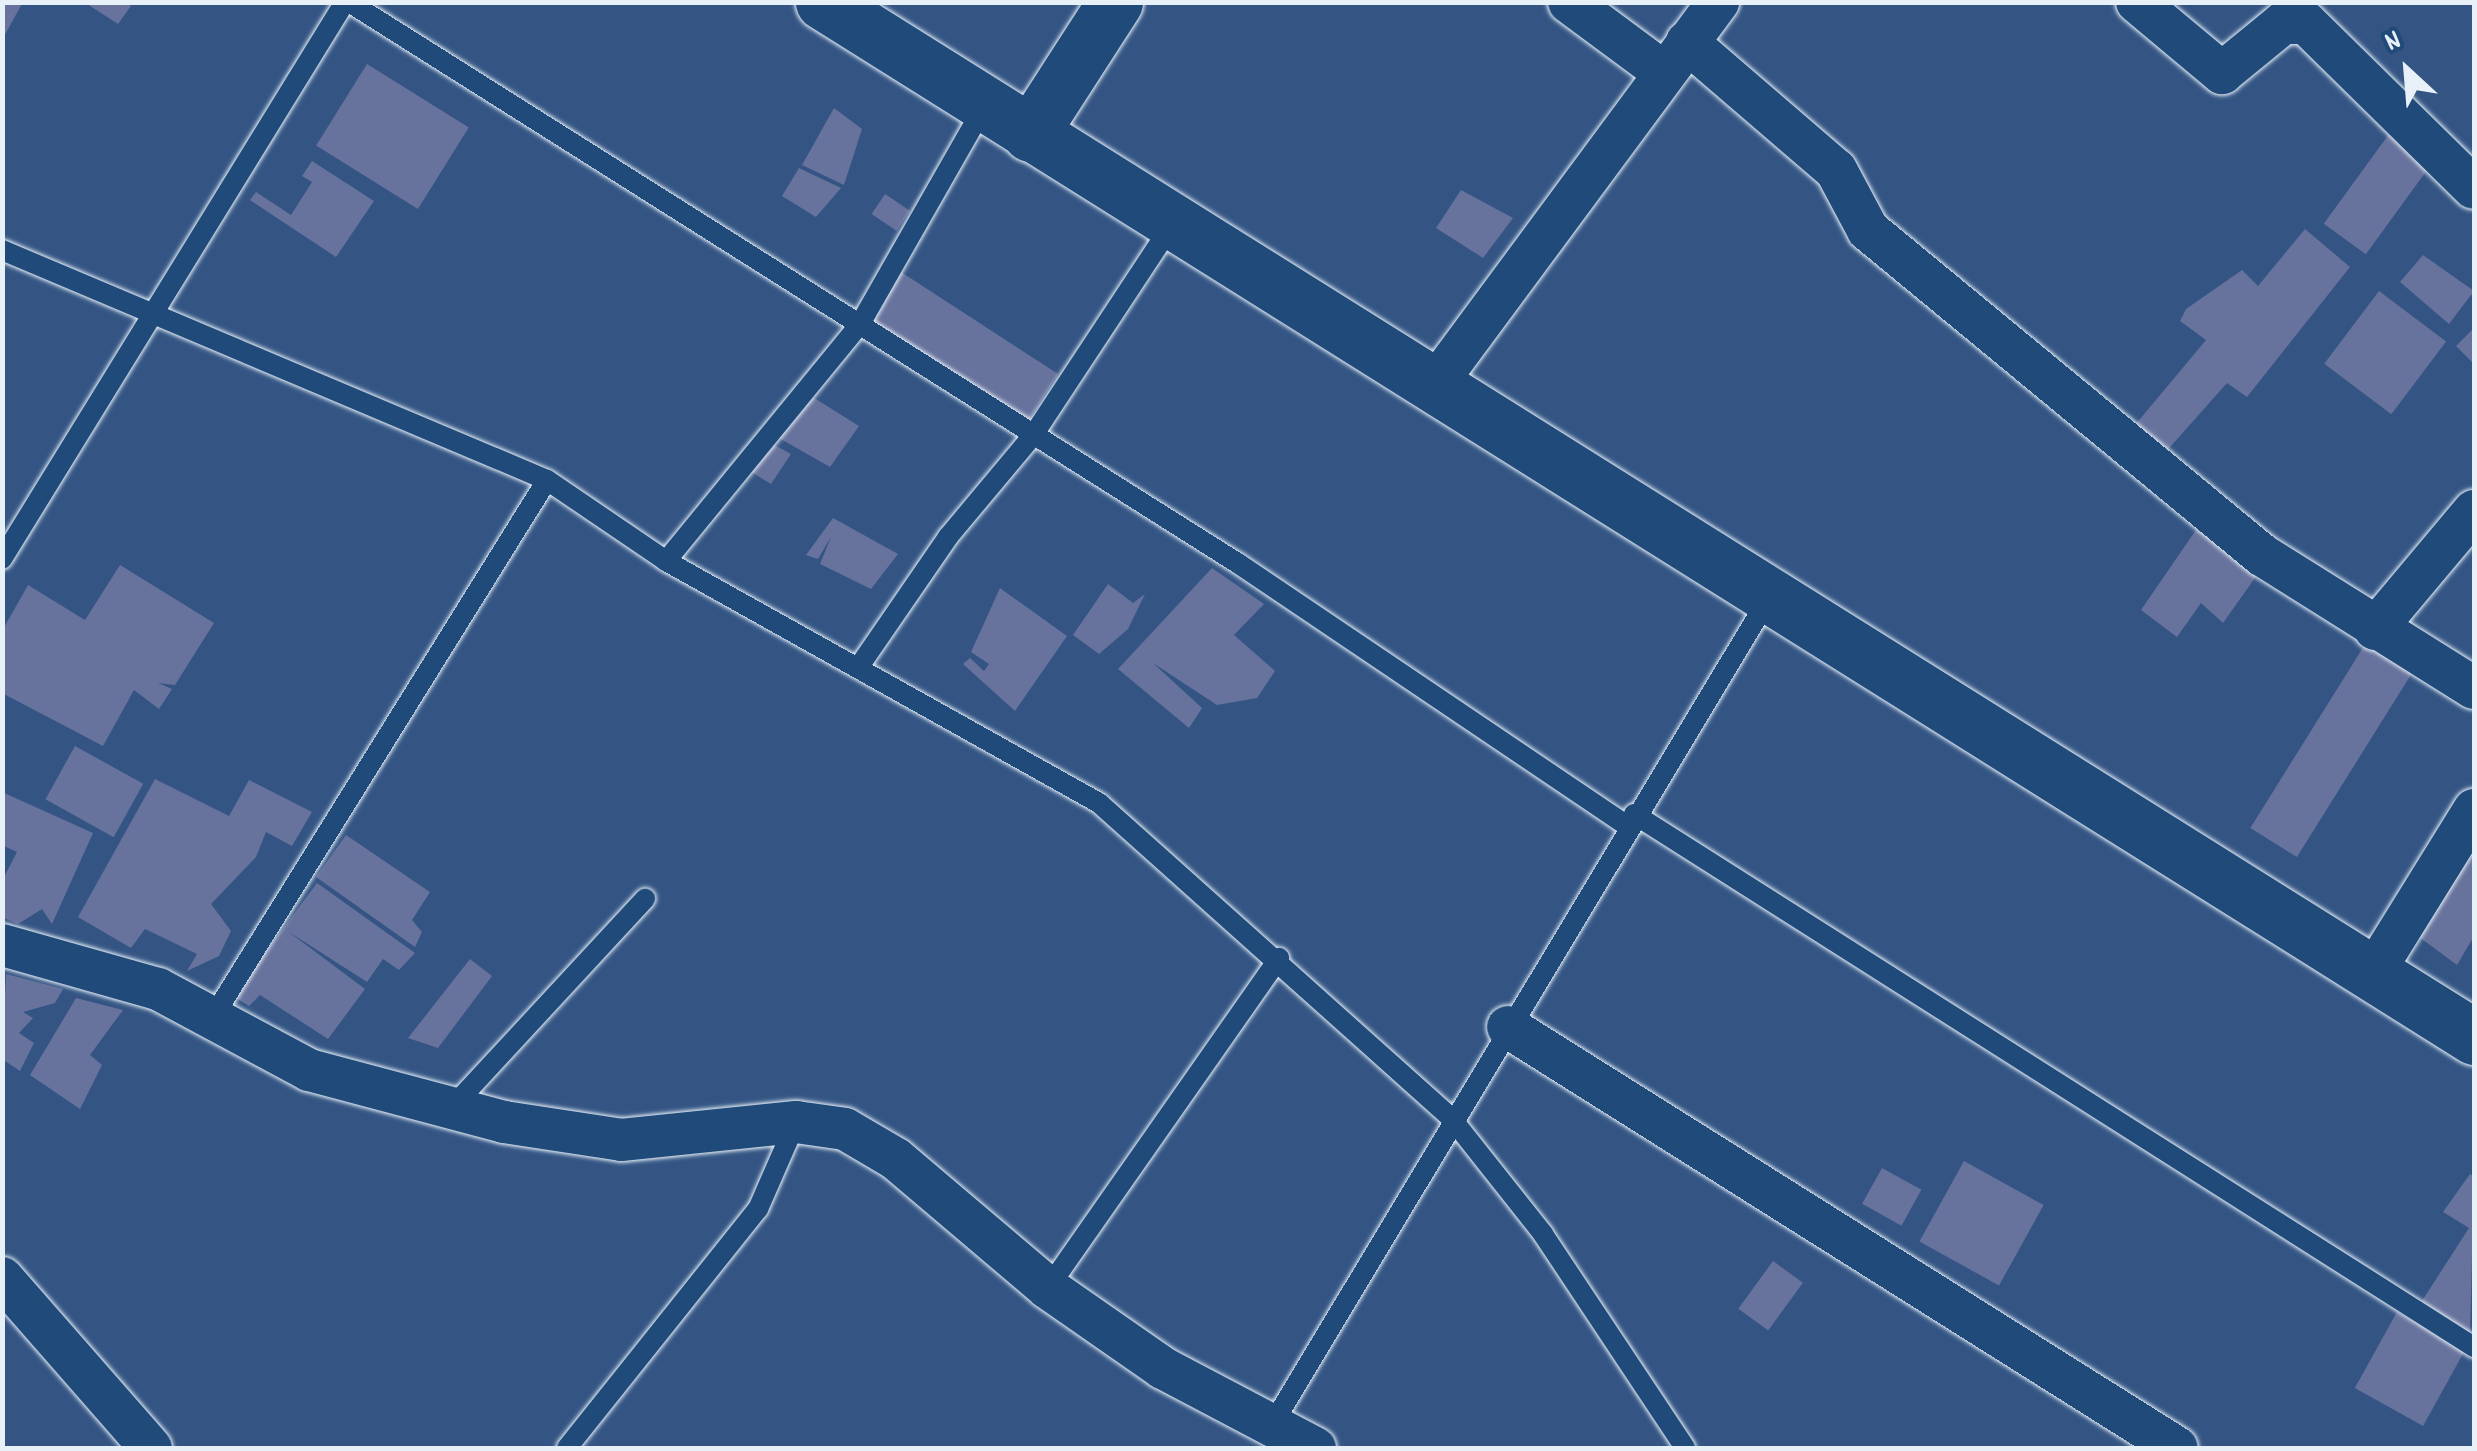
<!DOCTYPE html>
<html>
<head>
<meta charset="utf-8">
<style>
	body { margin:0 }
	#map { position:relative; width:2477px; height:1451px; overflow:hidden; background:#345584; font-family:Dekko,sans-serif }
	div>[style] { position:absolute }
	.building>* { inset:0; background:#67729d; transform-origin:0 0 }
	.roads { filter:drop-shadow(0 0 2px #e8f1f8) drop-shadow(0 0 2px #e8f1f8) }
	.lane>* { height:20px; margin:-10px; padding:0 10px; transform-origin:10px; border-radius:10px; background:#1f4a7a }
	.street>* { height:42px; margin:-21px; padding:0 21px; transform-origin:21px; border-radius:21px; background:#1f4a7a }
	.secondary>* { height:55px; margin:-27.5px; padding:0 27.5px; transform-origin:27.5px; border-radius:27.5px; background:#1f4a7a }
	span { translate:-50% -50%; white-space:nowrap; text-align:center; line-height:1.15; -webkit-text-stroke:10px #1f4a7a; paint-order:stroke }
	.frame { position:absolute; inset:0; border:5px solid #e8f1f8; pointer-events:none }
	.north { position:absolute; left:2357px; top:20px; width:100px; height:100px; -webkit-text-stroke:8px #1f4a7a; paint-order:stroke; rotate:334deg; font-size:28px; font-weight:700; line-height:40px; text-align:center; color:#e8f1f8 }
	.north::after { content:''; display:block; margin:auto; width:35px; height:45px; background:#e8f1f8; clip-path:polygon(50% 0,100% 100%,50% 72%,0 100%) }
</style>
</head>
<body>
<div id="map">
	<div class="building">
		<div style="clip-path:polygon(2px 2px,23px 2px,2px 40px)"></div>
		<div style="clip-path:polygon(84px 2px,125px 2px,131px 6px,118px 24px)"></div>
		<div style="left:367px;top:64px;width:120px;height:96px;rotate:32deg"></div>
		<div style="clip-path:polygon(834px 108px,862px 129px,844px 185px,802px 165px)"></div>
		<div style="left:2389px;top:134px;width:52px;height:111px;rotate:36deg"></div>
		<div style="clip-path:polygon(312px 161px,374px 201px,336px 257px,250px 200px,256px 192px,291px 215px,312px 182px,302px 176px)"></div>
		<div style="clip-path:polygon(799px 168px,841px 188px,816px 217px,782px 196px)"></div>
		<div style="clip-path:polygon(1461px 190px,1513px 218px,1483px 258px,1436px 228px)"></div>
		<div style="left:885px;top:194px;width:30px;height:24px;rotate:34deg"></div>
		<div style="clip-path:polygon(2305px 229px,2350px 267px,2247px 397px,2227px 383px,2163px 455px,2130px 431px,2206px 340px,2180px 321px,2186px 309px,2242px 270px,2258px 286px)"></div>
		<div style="clip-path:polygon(2423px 255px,2474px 291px,2449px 324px,2400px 282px)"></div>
		<div style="left:898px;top:270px;width:191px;height:59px;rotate:33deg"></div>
		<div style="left:2379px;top:291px;width:84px;height:91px;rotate:37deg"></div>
		<div style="clip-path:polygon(2474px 328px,2474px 364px,2456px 346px)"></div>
		<div style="clip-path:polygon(811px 396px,859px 426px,830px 467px,779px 438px)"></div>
		<div style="clip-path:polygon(769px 442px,791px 454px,771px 484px,747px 469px)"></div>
		<div style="clip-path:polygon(833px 518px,898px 554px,871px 589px,820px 564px,831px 537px,818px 559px,806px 555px)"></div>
		<div style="clip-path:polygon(2198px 527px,2262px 568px,2223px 623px,2201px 603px,2177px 637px,2141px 610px)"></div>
		<div style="clip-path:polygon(120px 565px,214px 623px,175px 685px,158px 683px,172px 689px,159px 709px,134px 690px,103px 746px,2px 693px,2px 631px,28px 585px,85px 620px)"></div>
		<div style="clip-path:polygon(1212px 568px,1264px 604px,1234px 635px,1275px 671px,1257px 698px,1217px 705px,1153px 663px,1202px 708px,1189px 728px,1118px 669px)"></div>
		<div style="clip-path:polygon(1108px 584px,1133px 603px,1145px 594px,1128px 629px,1099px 654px,1073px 635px)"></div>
		<div style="clip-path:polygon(1000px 588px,1067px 636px,1015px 711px,963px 664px,970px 658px,984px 671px,989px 664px,971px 652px)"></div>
		<div style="left:2369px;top:638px;width:55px;height:224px;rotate:32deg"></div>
		<div style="left:75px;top:746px;width:78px;height:61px;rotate:29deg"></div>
		<div style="clip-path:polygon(155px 779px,229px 816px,249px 780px,312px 812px,292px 846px,266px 832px,256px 857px,211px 904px,231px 931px,219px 956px,187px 971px,197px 954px,145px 929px,131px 948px,78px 917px)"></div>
		<div style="clip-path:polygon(2px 792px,93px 833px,52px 924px,42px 909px,18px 924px,2px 917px,2px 881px,17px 852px,2px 845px)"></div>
		<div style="clip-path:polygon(2474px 830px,2474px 936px,2457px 965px,2411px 931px)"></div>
		<div style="clip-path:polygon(346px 835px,430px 892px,412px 920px,422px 932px,415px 947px,316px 877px)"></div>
		<div style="clip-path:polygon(317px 883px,415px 953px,399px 970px,383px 959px,367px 982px,289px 932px,365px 989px,328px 1039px,260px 995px,249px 1006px,233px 996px)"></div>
		<div style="clip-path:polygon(470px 959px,492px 976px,438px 1048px,408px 1038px)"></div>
		<div style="clip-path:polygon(6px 974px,63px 989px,55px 1003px,23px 1012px,33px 1018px,19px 1033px,34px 1043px,20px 1071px,2px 1059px)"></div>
		<div style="clip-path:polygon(76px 998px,123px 1010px,90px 1055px,102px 1065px,80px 1109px,30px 1075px)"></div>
		<div style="left:1964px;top:1161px;width:91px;height:92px;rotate:29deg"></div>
		<div style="left:1882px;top:1168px;width:45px;height:41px;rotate:29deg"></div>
		<div style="clip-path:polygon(2470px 1174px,2474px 1177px,2470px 1334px,2422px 1301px,2469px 1228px,2443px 1212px)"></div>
		<div style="left:1773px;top:1261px;width:37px;height:59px;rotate:36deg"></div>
		<div style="left:2397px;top:1312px;width:78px;height:87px;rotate:29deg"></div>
	</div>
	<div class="roads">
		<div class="lane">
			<div style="left:349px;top:2px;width:1053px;rotate:32.27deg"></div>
			<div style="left:1239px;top:564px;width:468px;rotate:34deg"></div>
			<div style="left:2px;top:250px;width:592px;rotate:22.88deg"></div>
			<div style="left:547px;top:480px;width:144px;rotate:34.2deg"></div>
			<div style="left:666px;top:561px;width:496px;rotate:29.2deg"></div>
			<div style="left:1099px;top:803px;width:474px;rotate:41.8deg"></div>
			<div style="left:1452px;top:1119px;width:147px;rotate:51.6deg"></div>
			<div style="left:1543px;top:1234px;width:257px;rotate:56.4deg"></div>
			<div style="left:2px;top:559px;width:654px;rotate:-58.38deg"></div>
			<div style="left:666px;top:561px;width:306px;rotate:-50.7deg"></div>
			<div style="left:860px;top:324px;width:249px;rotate:-60.3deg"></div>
			<div style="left:858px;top:668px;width:159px;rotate:-55.5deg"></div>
			<div style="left:948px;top:537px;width:134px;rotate:-50.1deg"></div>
			<div style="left:1034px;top:434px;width:254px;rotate:-56.6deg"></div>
			<div style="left:1634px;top:814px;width:995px;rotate:32.4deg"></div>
			<div style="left:213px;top:1017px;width:632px;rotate:-58.12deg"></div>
			<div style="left:455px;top:1104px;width:280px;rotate:-47.2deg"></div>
			<div style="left:1048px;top:1288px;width:403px;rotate:-55deg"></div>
			<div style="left:1272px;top:1425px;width:967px;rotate:-59.01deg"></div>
			<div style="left:567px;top:1448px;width:306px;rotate:-51.4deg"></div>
			<div style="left:758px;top:1209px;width:95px;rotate:-66.4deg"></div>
		</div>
		<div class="street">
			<div style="left:1569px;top:2px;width:119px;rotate:36.5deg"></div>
			<div style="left:2137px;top:2px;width:111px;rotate:39.9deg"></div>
			<div style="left:2222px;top:73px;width:79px;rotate:-39.3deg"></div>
			<div style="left:2283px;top:23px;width:23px"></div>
			<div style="left:2306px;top:23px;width:235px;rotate:44.5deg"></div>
			<div style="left:1687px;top:42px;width:196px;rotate:40.7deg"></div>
			<div style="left:1836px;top:170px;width:68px;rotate:61.9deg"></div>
			<div style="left:1868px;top:230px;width:511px;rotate:39.52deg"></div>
			<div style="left:2262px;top:555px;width:250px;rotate:32.1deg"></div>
			<div style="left:1434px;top:386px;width:478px;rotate:-53.5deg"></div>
			<div style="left:2375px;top:629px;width:154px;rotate:-50deg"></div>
			<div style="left:2px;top:945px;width:162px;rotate:15.8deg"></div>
			<div style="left:158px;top:989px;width:171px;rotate:28.2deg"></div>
			<div style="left:309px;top:1070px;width:202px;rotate:14.9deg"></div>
			<div style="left:504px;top:1122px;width:118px;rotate:8.7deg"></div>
			<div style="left:621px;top:1140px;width:176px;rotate:-5.9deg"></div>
			<div style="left:796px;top:1122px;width:49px;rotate:8.1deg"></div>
			<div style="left:845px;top:1129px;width:59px;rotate:30.5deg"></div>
			<div style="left:896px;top:1159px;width:199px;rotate:40.3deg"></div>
			<div style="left:1048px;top:1288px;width:140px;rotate:34.8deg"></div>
			<div style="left:1163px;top:1368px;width:172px;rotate:27.8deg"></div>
			<div style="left:2373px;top:973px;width:192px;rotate:-58.2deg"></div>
			<div style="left:1508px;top:1027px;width:790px;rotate:32.18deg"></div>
			<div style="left:2px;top:1278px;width:226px;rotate:48.8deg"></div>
		</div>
		<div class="secondary">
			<div style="left:823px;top:2px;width:1949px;rotate:32.08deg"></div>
			<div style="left:1030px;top:134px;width:157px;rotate:-57.2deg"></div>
		</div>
	</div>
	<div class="frame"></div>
	<div class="north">N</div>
</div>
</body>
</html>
